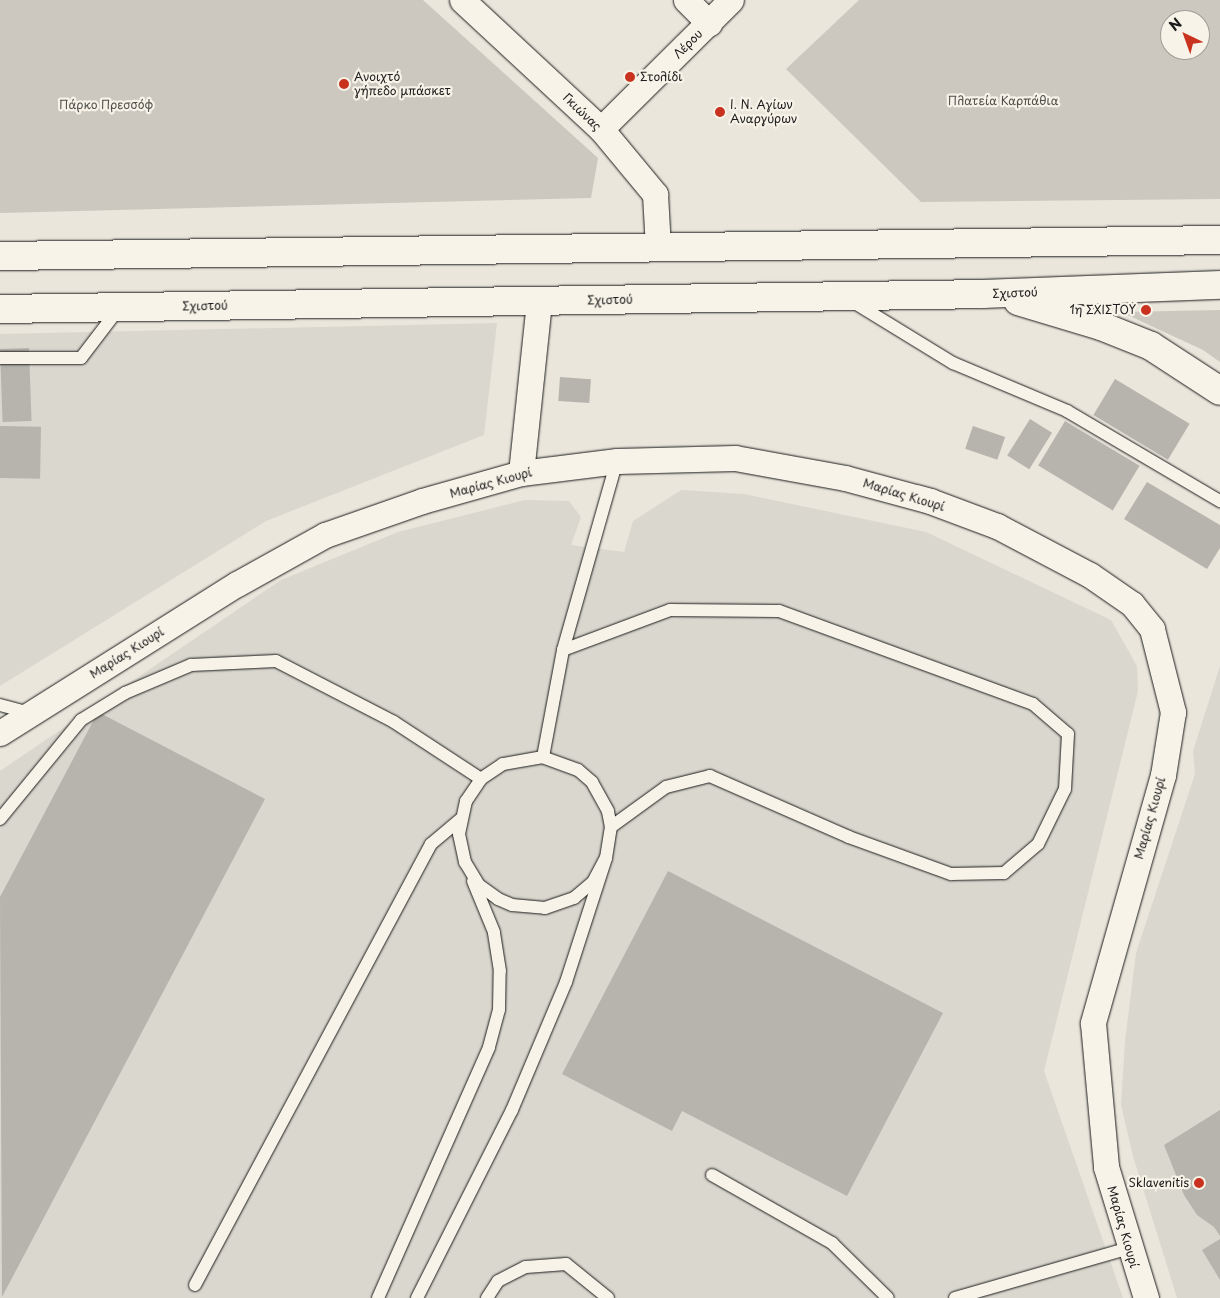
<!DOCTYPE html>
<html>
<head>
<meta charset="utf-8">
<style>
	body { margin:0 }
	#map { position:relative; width:1220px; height:1298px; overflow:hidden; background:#eae6dc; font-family:"Playpen Sans",sans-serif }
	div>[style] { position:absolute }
	.built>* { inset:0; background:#dad7ce }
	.green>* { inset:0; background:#ccc8c0 }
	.building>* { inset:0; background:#b6b4ac; transform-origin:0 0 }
	.roads { filter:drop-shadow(0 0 1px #1c1c1c) drop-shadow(0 0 1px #1c1c1c) }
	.service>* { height:12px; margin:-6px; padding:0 6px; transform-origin:6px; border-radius:6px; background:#f7f3e8 }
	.minor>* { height:25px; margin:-12.5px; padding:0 12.5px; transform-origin:12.5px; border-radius:12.5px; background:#f7f3e8 }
	.primary>* { height:28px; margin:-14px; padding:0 14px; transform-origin:14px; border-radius:14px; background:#f7f3e8 }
	.dots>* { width:14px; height:14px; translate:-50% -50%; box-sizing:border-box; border:2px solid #f7f3e8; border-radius:50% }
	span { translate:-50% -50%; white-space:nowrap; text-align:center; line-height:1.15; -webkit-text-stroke:4.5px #f7f3e8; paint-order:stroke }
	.street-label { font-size:12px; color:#1c1c1c }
	.poi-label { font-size:12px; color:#1c1c1c }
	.left { translate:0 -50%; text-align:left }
	.right { translate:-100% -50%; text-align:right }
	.park-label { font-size:12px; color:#51504d }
	.north { position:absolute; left:1160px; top:10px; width:50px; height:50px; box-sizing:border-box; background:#f7f3e8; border:1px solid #9f9d96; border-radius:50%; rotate:318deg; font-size:14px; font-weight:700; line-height:20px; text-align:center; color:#1c1c1c }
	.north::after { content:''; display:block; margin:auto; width:18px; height:22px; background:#c8321e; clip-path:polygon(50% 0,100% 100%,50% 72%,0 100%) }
</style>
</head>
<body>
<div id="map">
	<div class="built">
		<div style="clip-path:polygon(497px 323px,484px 435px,266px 521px,0 686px,0 334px)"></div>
		<div style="clip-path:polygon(681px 490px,744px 494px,926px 532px,1111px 620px,1137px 666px,1138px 691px,1044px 1071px,1123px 1298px,0 1298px,0 771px,281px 580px,398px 532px,525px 500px,569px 501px,581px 517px,571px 545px,624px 552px,633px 521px)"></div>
		<div style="clip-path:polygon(1220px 666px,1220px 1298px,1177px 1298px,1133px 1156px,1121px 1105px,1125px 1041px,1136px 953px,1195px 774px,1193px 751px)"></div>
	</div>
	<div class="green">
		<div style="clip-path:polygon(0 0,423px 0,598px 158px,591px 198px,0 213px)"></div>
		<div style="clip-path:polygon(evenodd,859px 0,1220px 0,1220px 199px,921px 202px,786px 69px,859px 0,1170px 20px,1200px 20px,1200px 50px,1170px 50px,1170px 20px)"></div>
		<div style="clip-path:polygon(1220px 310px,1220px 362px,1203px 350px,1121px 312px)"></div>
	</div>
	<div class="building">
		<div style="left:29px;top:348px;width:73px;height:29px;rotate:88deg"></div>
		<div style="left:560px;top:377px;width:31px;height:24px;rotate:4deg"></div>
		<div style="left:1115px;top:379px;width:87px;height:42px;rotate:31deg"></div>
		<div style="left:1030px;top:419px;width:26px;height:43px;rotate:32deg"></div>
		<div style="left:1065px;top:421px;width:87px;height:52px;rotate:31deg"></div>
		<div style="left:0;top:426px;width:41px;height:52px;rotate:1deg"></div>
		<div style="left:973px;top:426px;width:34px;height:24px;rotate:19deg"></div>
		<div style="clip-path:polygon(1147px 482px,1220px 525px,1220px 548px,1207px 569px,1124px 519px)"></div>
		<div style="clip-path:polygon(98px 712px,265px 799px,2px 1297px,0 897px)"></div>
		<div style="clip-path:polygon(668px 871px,943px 1013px,847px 1196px,682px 1111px,672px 1131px,562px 1074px)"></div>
		<div style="clip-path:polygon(1220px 1110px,1220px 1236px,1214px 1227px,1197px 1215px,1184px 1195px,1164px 1145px)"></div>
		<div style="clip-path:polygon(1220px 1239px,1220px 1280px,1202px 1250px)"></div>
	</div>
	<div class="roads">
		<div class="service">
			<div style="left:850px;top:300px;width:121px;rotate:31.5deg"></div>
			<div style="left:953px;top:363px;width:124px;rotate:22.8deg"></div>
			<div style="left:1067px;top:411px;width:178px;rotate:30.5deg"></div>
			<div style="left:0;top:358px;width:81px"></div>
			<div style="left:81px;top:358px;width:64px;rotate:-52.6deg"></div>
			<div style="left:563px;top:650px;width:114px;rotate:-20.5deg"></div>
			<div style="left:670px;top:610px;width:109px;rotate:0.5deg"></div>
			<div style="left:779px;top:611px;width:270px;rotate:20.1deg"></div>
			<div style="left:1033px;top:704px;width:46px;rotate:40.6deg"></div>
			<div style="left:1068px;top:734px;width:55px;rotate:93.1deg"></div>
			<div style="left:1065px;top:789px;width:61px;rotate:116.1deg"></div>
			<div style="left:1038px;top:844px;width:45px;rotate:139.5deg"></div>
			<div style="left:1004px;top:873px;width:53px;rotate:178.9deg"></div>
			<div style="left:951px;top:874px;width:109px;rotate:-160.1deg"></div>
			<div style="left:849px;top:837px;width:152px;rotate:-156.3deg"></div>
			<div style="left:710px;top:776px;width:45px;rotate:166deg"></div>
			<div style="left:666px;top:787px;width:68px;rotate:144deg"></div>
			<div style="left:0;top:705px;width:31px;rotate:15deg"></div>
			<div style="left:543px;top:757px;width:109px;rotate:-79.4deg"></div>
			<div style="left:563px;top:650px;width:197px;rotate:-74.1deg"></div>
			<div style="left:0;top:819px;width:128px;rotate:-50.7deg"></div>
			<div style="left:81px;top:720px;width:52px;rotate:-31.5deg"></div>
			<div style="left:125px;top:693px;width:72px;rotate:-23deg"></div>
			<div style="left:191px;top:665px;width:85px;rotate:-2.7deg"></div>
			<div style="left:276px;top:661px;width:133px;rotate:27.3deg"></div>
			<div style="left:394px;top:722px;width:104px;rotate:33.2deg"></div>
			<div style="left:712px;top:1175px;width:138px;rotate:29.5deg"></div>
			<div style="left:832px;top:1243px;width:78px;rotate:44.5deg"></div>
			<div style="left:195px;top:1285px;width:500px;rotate:-61.85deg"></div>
			<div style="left:431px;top:844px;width:38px;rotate:-40deg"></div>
			<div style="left:378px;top:1298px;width:274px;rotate:-66.1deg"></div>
			<div style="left:489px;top:1047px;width:38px;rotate:-75deg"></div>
			<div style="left:499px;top:1010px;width:39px;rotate:-89deg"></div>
			<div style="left:500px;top:971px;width:39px;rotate:-99deg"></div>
			<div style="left:494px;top:932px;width:55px;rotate:-112.4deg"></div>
			<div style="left:417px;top:1298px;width:211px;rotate:-63.2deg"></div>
			<div style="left:512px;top:1110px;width:139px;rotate:-67.1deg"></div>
			<div style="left:566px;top:982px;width:130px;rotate:-72.1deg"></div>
			<div style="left:606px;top:858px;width:31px;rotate:-81deg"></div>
			<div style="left:611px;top:827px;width:16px;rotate:-101deg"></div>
			<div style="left:608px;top:811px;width:33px;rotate:-119deg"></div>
			<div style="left:592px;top:782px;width:18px;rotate:-139deg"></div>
			<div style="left:578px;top:770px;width:37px;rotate:-160deg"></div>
			<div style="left:543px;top:757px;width:41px;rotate:170.1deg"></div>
			<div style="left:503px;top:764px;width:27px;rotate:146deg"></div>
			<div style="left:481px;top:779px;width:27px;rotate:124deg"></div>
			<div style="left:466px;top:801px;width:34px;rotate:102deg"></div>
			<div style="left:459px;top:834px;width:29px;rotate:78deg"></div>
			<div style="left:465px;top:862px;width:27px;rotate:59deg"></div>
			<div style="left:479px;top:885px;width:24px;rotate:36deg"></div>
			<div style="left:498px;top:899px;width:15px;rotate:23deg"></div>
			<div style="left:512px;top:905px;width:33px;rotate:5deg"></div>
			<div style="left:545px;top:908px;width:31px;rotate:-19deg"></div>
			<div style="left:574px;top:898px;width:25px;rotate:-40deg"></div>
			<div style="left:593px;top:882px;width:27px;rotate:-62deg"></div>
			<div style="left:487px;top:1298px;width:20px;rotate:-57deg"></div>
			<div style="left:498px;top:1281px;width:31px;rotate:-27deg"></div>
			<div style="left:526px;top:1267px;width:40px;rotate:-4.3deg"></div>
			<div style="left:566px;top:1264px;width:54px;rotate:39deg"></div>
			<div style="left:955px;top:1298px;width:181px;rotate:-16deg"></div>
		</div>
		<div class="minor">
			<div style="left:462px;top:0;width:190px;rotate:42.9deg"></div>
			<div style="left:601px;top:129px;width:85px;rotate:50.3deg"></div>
			<div style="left:655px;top:194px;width:54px;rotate:86.8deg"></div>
			<div style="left:686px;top:0;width:33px;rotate:45deg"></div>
			<div style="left:601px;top:129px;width:183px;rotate:-44.8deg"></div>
			<div style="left:521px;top:473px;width:173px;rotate:-84deg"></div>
			<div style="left:0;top:733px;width:280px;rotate:-32.2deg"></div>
			<div style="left:237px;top:584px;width:101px;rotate:-29.1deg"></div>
			<div style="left:325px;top:535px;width:103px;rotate:-19.3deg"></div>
			<div style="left:422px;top:501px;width:103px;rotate:-15.8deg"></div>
			<div style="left:521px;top:473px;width:97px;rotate:-7.1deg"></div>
			<div style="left:617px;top:461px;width:118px;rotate:-1.5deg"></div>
			<div style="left:735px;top:458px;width:112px;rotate:10.3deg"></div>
			<div style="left:845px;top:478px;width:88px;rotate:15.1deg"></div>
			<div style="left:930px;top:501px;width:72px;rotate:20.5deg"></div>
			<div style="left:997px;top:526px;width:105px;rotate:27.8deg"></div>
			<div style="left:1090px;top:575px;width:51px;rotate:34.6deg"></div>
			<div style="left:1132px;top:604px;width:32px;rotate:51deg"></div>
			<div style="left:1152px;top:629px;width:86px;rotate:75.8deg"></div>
			<div style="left:1173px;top:712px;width:64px;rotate:99deg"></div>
			<div style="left:1163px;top:775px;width:258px;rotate:105.8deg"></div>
			<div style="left:1093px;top:1023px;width:145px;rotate:84.8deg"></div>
			<div style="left:1106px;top:1167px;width:137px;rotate:73deg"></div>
		</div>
		<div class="primary">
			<div style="left:0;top:256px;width:1220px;rotate:-0.75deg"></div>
			<div style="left:1018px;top:301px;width:87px;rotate:16.8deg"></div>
			<div style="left:1101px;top:326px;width:54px;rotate:21.8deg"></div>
			<div style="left:1151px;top:346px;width:82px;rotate:33.1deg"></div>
			<div style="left:0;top:309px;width:983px;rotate:-0.87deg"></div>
			<div style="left:983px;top:294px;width:237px;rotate:-2.2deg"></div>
		</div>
	</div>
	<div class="dots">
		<div style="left:630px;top:77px;background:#c8321e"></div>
		<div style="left:344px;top:84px;background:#c8321e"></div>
		<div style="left:720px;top:112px;background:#c8321e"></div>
		<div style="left:1146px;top:310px;background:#c8321e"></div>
		<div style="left:1199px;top:1183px;background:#c8321e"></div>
	</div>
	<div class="street-label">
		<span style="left:688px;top:44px;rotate:-45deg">Λέρου</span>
		<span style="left:582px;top:112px;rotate:44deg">Γκιώνας</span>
		<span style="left:1015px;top:293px;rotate:-2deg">Σχιστού</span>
		<span style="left:610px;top:300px;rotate:-1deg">Σχιστού</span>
		<span style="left:205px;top:306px;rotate:-1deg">Σχιστού</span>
		<span style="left:491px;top:483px;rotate:-15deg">Μαρίας Κιουρί</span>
		<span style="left:904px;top:495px;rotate:17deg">Μαρίας Κιουρί</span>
		<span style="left:127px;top:653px;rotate:-32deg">Μαρίας Κιουρί</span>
		<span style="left:1150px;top:818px;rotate:-74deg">Μαρίας Κιουρί</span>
		<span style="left:1123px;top:1227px;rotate:74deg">Μαρίας Κιουρί</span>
	</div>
	<div class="poi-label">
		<span class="left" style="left:354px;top:84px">Ανοιχτό<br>γήπεδο μπάσκετ</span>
		<span class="left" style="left:640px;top:77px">Στολίδι</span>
		<span class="left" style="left:730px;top:112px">Ι. Ν. Αγίων<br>Αναργύρων</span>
		<span class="right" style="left:1136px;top:310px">1η ΣΧΙΣΤΟΥ</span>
		<span class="right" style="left:1189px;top:1183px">Sklavenitis</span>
	</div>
	<div class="park-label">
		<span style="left:1003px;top:101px">Πλατεία Καρπάθια</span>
		<span style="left:106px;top:105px">Πάρκο Πρεσσόφ</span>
	</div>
	<div class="north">N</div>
</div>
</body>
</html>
